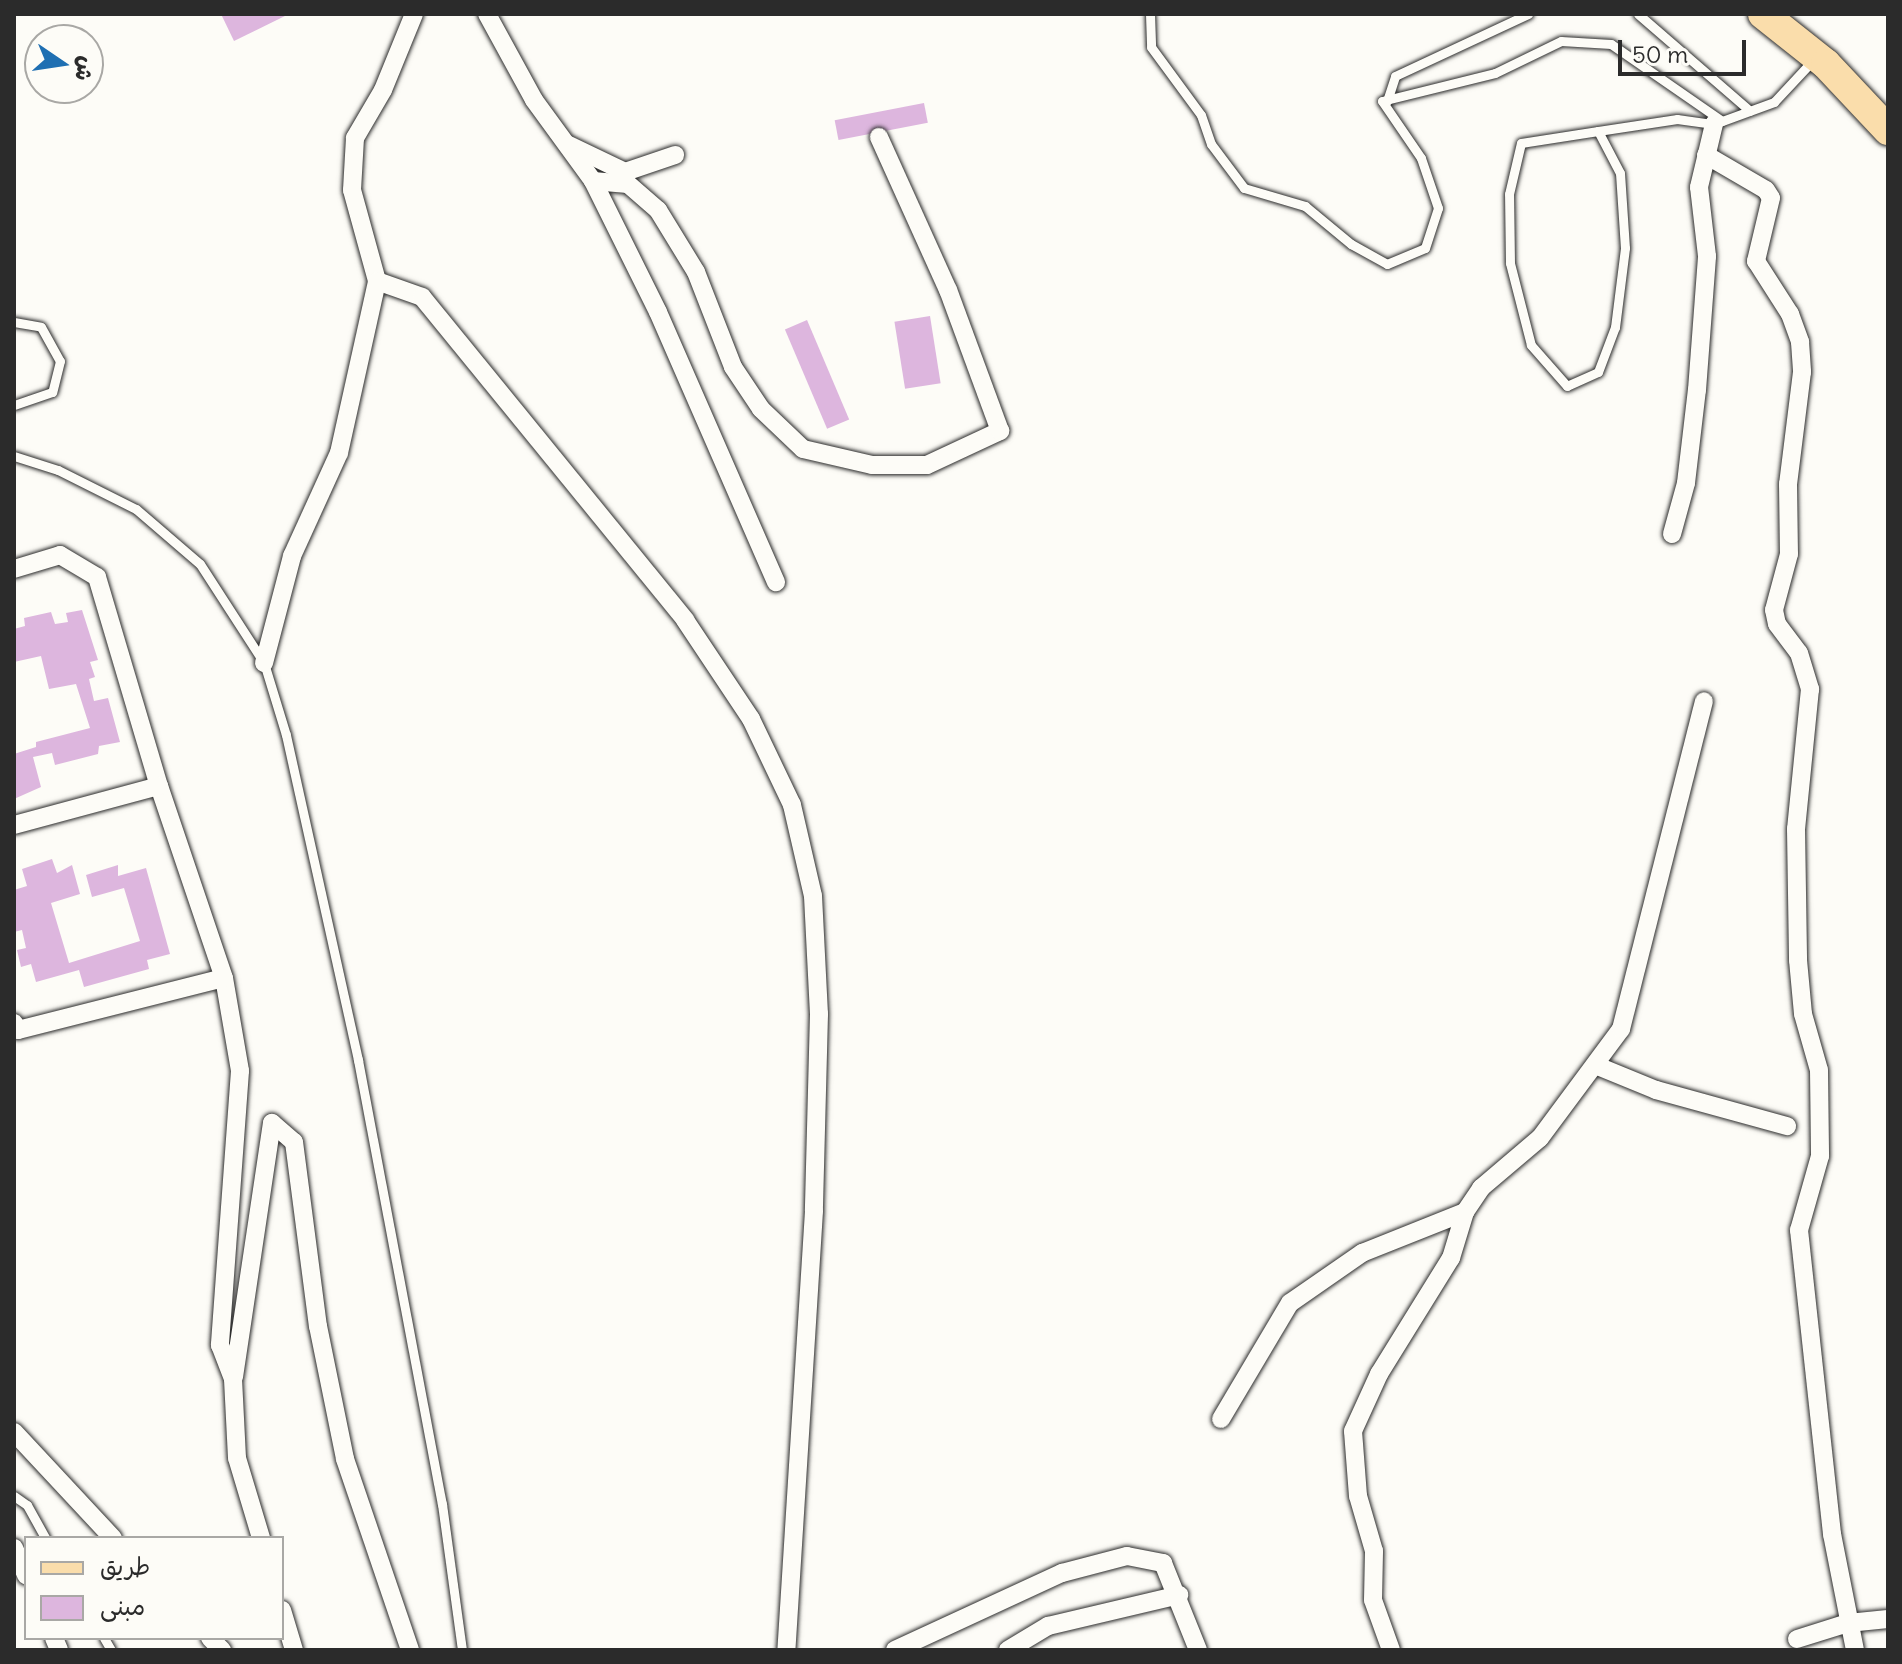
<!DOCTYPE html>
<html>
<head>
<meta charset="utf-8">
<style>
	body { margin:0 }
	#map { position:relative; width:1902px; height:1664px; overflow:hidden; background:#fdfcf7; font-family:Delius,"Playpen Sans Arabic",sans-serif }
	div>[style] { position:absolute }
	.building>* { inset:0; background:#ddb6de; transform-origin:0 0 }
	.roads { filter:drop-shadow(0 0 2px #2b2b2b) drop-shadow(0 0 2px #2b2b2b) }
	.lane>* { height:9px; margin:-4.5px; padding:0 4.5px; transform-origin:4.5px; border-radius:4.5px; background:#fdfcf7 }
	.street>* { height:18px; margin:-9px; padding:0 9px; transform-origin:9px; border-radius:9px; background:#fdfcf7 }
	.primary>* { height:30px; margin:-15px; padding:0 15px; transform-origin:15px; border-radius:15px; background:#faddab }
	span { translate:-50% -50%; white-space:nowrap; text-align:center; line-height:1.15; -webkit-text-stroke:6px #fdfcf7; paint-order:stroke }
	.frame { position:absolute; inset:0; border:16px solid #2b2b2b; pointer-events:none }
	.legend { position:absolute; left:24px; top:1536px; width:260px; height:104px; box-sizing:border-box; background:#fdfcf7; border:2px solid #a9a8a5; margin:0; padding:10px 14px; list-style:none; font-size:24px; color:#2b2b2b }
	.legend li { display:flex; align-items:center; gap:16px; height:40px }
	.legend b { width:40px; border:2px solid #a9a8a5 }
	.north { position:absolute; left:24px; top:24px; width:80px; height:80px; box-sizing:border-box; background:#fdfcf7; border:2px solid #a9a8a5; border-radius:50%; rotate:103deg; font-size:22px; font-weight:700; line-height:32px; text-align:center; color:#2b2b2b }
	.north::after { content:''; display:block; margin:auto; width:28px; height:36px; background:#1f6fb2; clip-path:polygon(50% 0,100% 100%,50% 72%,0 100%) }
	.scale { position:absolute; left:1618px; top:40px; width:128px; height:36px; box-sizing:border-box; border:4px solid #2b2b2b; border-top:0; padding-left:10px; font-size:24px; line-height:28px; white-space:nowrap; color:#2b2b2b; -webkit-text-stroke:6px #fdfcf7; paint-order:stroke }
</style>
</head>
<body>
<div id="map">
	<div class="building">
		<div style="clip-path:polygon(221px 14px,289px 14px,234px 41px)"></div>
		<div style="left:924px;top:103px;width:20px;height:91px;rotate:79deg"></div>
		<div style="left:930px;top:316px;width:68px;height:36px;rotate:81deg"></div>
		<div style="left:807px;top:320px;width:108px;height:24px;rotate:67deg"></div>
		<div style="clip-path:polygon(82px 610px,98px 660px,90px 662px,95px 677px,89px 679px,94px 701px,108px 698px,120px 742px,99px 746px,98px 754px,55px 765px,52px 753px,33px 757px,41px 787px,14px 799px,14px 754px,36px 747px,36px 742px,90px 728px,76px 684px,49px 689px,41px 656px,14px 662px,14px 629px,25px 626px,24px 618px,51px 612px,55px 624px,68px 622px,66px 613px)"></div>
		<div style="clip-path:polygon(52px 859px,57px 873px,72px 865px,80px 894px,51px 903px,69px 963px,140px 941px,124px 888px,92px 897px,86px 875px,118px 865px,118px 876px,146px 868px,170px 954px,147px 960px,149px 969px,84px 987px,79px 970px,36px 982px,31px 964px,21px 967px,17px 950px,26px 948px,22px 930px,14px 932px,14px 890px,27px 886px,22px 869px)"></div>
	</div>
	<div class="roads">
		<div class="lane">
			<div style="left:1150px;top:14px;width:33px;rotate:88deg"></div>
			<div style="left:1151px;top:47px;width:84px;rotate:53.7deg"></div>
			<div style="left:1201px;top:115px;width:31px;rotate:71deg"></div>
			<div style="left:1211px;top:144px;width:55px;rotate:53.1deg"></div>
			<div style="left:1244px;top:188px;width:64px;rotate:16.4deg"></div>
			<div style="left:1305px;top:206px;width:60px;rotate:39.6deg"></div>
			<div style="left:1351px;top:244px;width:41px;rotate:29.1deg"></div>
			<div style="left:1387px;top:264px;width:41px;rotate:-22.8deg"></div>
			<div style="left:1425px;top:248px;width:42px;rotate:-72deg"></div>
			<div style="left:1438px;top:208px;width:53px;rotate:-108.8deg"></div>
			<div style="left:1421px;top:158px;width:69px;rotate:-124.4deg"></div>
			<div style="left:1382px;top:101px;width:116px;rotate:-13.9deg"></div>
			<div style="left:1495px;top:73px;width:73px;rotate:-25.9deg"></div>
			<div style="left:1561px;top:41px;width:50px;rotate:3.4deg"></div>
			<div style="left:1611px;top:44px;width:135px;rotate:34.7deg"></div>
			<div style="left:1638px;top:14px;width:148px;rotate:40.9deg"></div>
			<div style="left:1387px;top:101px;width:26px;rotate:-72deg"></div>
			<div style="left:1395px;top:76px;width:147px;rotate:-25deg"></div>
			<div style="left:1598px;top:131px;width:47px;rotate:62.4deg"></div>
			<div style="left:1620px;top:173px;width:75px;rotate:86.2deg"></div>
			<div style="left:1625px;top:248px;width:80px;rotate:97.2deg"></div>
			<div style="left:1615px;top:327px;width:48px;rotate:110.7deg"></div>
			<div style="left:1598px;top:372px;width:34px;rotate:156deg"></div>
			<div style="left:1567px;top:386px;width:55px;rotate:-131.3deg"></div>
			<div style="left:1531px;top:345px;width:85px;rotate:-104.4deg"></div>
			<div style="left:1510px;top:263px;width:69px;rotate:-90.8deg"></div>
			<div style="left:1509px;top:194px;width:52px;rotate:-76.8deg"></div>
			<div style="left:1521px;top:143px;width:78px;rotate:-8.9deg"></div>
			<div style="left:1598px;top:131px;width:80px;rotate:-8.6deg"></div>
			<div style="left:1677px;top:119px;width:37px;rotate:8deg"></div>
			<div style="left:1714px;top:124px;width:64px;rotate:-20.1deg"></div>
			<div style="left:1774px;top:102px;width:60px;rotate:-47deg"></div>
			<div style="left:14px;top:322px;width:27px;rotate:10deg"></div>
			<div style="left:41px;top:327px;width:39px;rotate:61deg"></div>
			<div style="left:60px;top:361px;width:32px;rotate:104deg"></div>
			<div style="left:52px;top:392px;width:40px;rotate:161.1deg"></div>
			<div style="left:14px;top:456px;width:46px;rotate:17.7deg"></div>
			<div style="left:58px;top:470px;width:87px;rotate:26.6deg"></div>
			<div style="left:136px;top:509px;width:84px;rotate:40.7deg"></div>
			<div style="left:200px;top:564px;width:118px;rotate:57.1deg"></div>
			<div style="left:264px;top:663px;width:75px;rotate:73deg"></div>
			<div style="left:286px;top:735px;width:333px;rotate:77.5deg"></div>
			<div style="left:358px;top:1060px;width:452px;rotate:79.3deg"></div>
			<div style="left:442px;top:1504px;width:147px;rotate:82.2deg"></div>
			<div style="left:14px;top:1496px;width:16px;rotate:35deg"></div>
			<div style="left:27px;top:1505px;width:38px;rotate:61deg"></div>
			<div style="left:104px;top:1638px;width:14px;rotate:60deg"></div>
		</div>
		<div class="street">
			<div style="left:414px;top:14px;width:82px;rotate:112.2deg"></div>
			<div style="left:383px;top:90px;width:56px;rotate:120.3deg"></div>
			<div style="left:355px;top:138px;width:52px;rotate:93.3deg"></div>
			<div style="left:352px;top:190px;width:94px;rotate:74.6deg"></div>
			<div style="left:377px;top:281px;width:48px;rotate:19.6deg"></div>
			<div style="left:422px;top:297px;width:417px;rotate:50.8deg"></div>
			<div style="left:685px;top:620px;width:119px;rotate:56.3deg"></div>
			<div style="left:751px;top:719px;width:95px;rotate:64.5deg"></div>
			<div style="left:792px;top:805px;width:93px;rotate:77deg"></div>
			<div style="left:813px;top:896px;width:118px;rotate:87.1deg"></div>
			<div style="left:819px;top:1014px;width:197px;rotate:91.5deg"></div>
			<div style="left:814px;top:1211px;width:440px;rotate:93.6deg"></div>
			<div style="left:487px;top:14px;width:98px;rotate:61.3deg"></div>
			<div style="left:534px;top:100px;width:100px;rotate:53.9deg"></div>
			<div style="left:593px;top:181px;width:146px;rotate:63.6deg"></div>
			<div style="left:658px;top:312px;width:295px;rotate:66.4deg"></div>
			<div style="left:569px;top:145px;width:62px;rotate:25.7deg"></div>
			<div style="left:625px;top:172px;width:53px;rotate:-18.8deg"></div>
			<div style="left:1706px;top:155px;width:69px;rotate:30.3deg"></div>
			<div style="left:1766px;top:190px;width:9px;rotate:58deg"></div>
			<div style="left:1771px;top:198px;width:65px;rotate:103.4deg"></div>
			<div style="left:1756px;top:261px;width:63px;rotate:57.3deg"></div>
			<div style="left:1790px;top:314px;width:30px;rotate:70deg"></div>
			<div style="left:1800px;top:342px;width:30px;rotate:86deg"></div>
			<div style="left:1802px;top:372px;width:113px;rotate:97.1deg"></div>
			<div style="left:1788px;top:484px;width:70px;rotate:89.2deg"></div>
			<div style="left:1789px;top:554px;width:58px;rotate:105deg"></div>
			<div style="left:1774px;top:610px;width:14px;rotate:78deg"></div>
			<div style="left:1777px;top:624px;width:36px;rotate:53deg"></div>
			<div style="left:1799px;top:653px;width:38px;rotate:73deg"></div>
			<div style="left:1810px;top:689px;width:141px;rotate:95.7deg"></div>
			<div style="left:1796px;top:829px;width:131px;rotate:89.1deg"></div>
			<div style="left:1798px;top:960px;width:54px;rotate:84.7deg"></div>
			<div style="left:1803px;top:1014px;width:58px;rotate:74.1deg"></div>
			<div style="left:1819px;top:1070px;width:86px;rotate:89.3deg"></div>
			<div style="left:1820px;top:1156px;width:77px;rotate:105.8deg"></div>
			<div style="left:1799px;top:1230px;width:306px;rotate:83.8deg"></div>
			<div style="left:1832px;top:1534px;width:118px;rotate:78.8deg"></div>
			<div style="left:593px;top:181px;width:35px;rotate:5deg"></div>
			<div style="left:628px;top:184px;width:40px;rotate:41deg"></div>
			<div style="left:658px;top:210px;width:73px;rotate:58.5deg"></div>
			<div style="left:696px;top:272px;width:102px;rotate:68.7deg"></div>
			<div style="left:733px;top:367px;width:50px;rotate:56.3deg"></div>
			<div style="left:761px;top:409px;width:58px;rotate:43.6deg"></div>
			<div style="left:803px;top:449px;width:71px;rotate:13.1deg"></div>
			<div style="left:872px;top:465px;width:55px"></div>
			<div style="left:927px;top:465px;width:81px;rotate:-25deg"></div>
			<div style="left:1000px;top:431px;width:150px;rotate:-110.2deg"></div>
			<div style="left:948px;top:290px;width:168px;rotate:-114.3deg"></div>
			<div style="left:1672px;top:534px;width:53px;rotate:-74.6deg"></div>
			<div style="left:1686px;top:483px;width:94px;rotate:-83.3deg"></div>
			<div style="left:1697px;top:390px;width:134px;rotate:-85.7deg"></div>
			<div style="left:1707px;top:256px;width:69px;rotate:-96.6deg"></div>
			<div style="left:1699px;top:187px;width:65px;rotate:-76.6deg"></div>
			<div style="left:14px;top:569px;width:48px;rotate:-16.9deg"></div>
			<div style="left:60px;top:555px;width:43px;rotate:30.7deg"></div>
			<div style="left:97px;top:577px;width:218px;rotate:73.5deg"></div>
			<div style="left:159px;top:786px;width:203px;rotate:71.3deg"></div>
			<div style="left:224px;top:978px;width:94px;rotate:80.2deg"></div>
			<div style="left:240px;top:1071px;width:275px;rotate:94.2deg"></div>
			<div style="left:220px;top:1345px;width:36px;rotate:69deg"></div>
			<div style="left:233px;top:1379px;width:79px;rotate:87.1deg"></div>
			<div style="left:237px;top:1458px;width:84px;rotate:73.3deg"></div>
			<div style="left:264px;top:663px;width:111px;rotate:-75.3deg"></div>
			<div style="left:292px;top:556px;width:113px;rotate:-65.5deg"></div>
			<div style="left:339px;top:453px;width:176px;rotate:-77.5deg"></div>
			<div style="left:14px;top:825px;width:150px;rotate:-15.1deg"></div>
			<div style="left:14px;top:1023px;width:8px;rotate:60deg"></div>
			<div style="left:18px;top:1030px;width:212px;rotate:-14.2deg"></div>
			<div style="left:1595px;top:1065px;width:66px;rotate:22.3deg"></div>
			<div style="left:1656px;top:1090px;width:136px;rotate:15.4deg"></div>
			<div style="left:234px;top:1377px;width:257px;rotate:-81.5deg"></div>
			<div style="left:272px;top:1123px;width:29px;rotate:41deg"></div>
			<div style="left:294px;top:1142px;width:186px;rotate:82.6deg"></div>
			<div style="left:318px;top:1326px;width:136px;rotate:78.5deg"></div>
			<div style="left:345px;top:1459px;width:202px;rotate:71.2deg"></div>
			<div style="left:1221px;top:1419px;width:135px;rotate:-59.3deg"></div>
			<div style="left:1290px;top:1303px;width:88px;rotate:-34.8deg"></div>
			<div style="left:1362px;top:1253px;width:111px;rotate:-21.7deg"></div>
			<div style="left:14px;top:1432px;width:145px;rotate:47deg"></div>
			<div style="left:14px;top:1548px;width:30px;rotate:66deg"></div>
			<div style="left:282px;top:1610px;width:42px;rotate:73.3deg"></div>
			<div style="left:54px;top:1638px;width:13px;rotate:67deg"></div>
			<div style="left:210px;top:1638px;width:17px;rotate:45deg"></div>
			<div style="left:1797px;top:1639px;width:53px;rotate:-17.4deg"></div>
			<div style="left:1848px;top:1623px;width:40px;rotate:-5.7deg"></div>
			<div style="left:895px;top:1650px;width:184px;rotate:-24.8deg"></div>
			<div style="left:1062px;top:1573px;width:67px;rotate:-14.7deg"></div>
			<div style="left:1127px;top:1556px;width:37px;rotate:11deg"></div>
			<div style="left:1163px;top:1563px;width:94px;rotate:68.1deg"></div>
			<div style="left:1008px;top:1650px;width:47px;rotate:-31deg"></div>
			<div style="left:1048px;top:1626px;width:135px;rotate:-13.3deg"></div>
			<div style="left:1391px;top:1650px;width:53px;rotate:-109.8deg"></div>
			<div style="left:1373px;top:1600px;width:49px;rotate:-88.8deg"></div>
			<div style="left:1374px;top:1551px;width:57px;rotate:-106.2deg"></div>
			<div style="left:1358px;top:1496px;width:65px;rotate:-94.4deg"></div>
			<div style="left:1353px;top:1431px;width:63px;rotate:-65.5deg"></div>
			<div style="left:1379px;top:1374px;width:137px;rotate:-58.2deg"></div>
			<div style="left:1451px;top:1258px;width:48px;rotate:-73.1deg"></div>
			<div style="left:1465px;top:1212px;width:29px;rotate:-56deg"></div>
			<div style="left:1481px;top:1188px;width:77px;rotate:-40.3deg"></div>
			<div style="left:1540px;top:1138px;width:136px;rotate:-53.4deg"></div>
			<div style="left:1621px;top:1029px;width:338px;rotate:-75.8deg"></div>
		</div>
		<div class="primary">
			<div style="left:1763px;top:14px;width:80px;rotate:38.4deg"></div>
			<div style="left:1826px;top:64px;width:91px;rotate:46.8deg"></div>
		</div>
	</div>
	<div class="frame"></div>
	<ul class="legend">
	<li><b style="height:10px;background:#faddab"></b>طريق</li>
	<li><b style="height:22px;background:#ddb6de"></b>مبنى</li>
	</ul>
	<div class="north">ش</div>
	<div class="scale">50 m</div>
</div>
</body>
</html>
